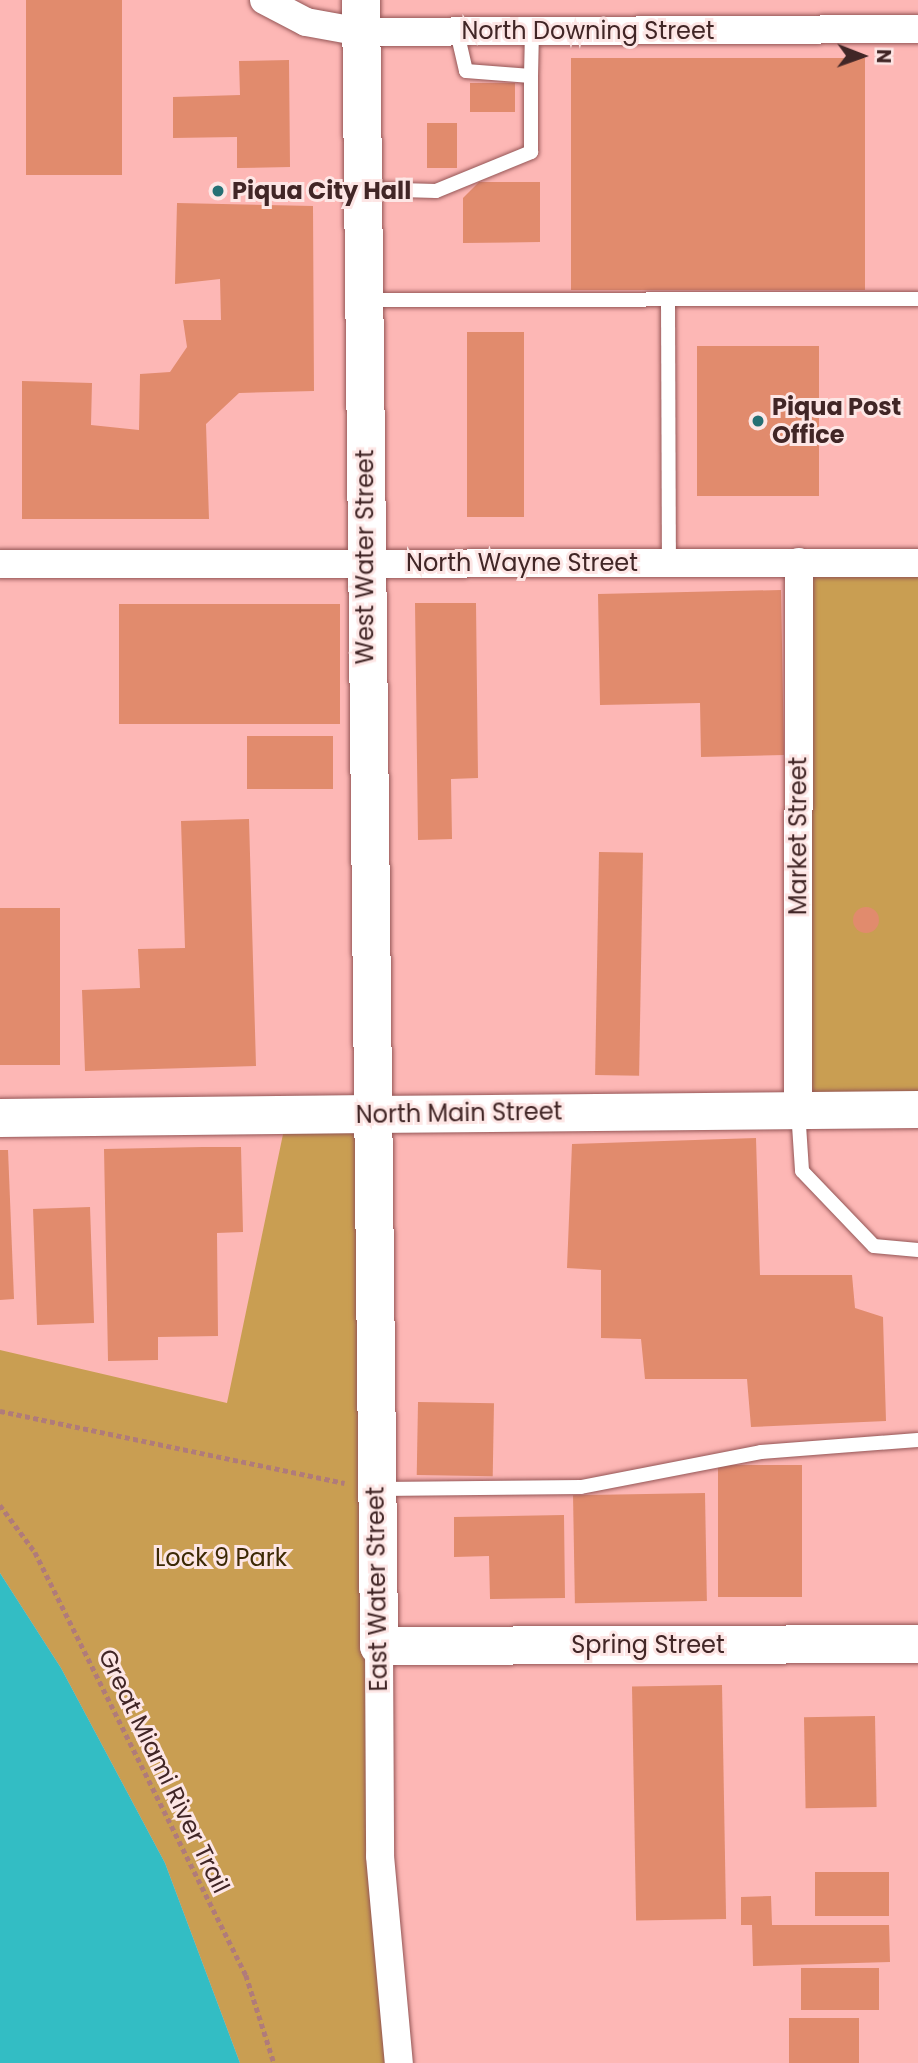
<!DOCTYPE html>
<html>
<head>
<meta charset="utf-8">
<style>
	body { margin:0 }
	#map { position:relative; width:918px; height:2063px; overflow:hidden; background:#fdb7b5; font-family:Poppins,sans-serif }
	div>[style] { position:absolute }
	.green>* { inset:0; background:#c99e52; transform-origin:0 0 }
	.water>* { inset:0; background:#33bdc4 }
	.building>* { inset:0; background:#e18b6d; transform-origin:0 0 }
	.round { border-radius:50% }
	.path>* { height:4.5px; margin-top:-2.25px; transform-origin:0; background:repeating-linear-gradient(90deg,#b07b7a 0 5px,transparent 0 8.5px) }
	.roads { filter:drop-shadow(0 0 2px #945656) drop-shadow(0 0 2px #945656) }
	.service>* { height:14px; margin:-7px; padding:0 7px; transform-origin:7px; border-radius:7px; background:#fff }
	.minor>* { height:28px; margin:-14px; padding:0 14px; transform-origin:14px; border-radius:14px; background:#fff }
	.tertiary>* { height:37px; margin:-18.5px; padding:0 18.5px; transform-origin:18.5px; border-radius:18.5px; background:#fff }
	.secondary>* { height:38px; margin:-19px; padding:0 19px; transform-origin:19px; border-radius:19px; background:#fff }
	.primary>* { height:38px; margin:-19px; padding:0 19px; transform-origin:19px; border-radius:19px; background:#fff }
	.dots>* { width:19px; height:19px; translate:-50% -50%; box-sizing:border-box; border:4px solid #fde6e5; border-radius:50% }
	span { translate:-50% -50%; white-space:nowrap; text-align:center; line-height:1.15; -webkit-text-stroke:6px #fde6e5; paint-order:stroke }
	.street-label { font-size:24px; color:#412626 }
	.poi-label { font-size:24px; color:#412626; font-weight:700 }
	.left { translate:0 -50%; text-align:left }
	.park-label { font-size:24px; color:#3c2904 }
	.north { position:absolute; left:827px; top:21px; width:70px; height:70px; -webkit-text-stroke:5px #fde6e5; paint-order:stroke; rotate:91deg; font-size:19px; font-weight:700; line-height:28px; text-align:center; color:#412626 }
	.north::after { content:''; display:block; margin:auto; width:24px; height:32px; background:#412626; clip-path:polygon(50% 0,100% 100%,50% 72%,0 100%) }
</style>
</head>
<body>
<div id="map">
	<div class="green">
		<div style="left:799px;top:562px;width:119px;height:547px"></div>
		<div style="clip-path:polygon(371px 1114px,399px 2063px,240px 2063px,165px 1863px,61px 1668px,0 1573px,0 1350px,227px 1403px,287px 1115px)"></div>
	</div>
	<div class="water">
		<div style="clip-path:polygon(0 1573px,61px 1668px,165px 1863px,240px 2063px,0 2063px)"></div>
	</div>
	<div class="building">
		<div style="left:26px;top:0;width:96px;height:175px"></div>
		<div style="left:865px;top:58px;width:232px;height:294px;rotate:90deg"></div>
		<div style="clip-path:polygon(289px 60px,290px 167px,237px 168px,237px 137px,173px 138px,173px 97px,240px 95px,239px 61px)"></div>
		<div style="left:470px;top:83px;width:45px;height:29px"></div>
		<div style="left:427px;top:123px;width:30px;height:45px"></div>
		<div style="clip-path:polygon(479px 182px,540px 182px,540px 242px,463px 243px,463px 198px)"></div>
		<div style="clip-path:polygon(177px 203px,313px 206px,314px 391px,239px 393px,206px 424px,209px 519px,22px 519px,22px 381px,92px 383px,91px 425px,139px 430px,140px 374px,170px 372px,187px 347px,183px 320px,221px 320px,220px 279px,175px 284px)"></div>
		<div style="left:467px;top:332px;width:57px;height:185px"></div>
		<div style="left:697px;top:346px;width:122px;height:150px"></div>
		<div style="clip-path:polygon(781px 590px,784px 755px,701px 757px,700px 703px,600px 705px,598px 594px)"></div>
		<div style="clip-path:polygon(415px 603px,476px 603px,478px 778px,451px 779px,452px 839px,418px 840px)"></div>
		<div style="left:119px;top:604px;width:221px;height:120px"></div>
		<div style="left:247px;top:736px;width:86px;height:53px"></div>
		<div style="clip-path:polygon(249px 819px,256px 1066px,85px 1071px,82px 990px,140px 988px,138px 949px,185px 948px,181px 821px)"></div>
		<div style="left:599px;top:852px;width:44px;height:223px;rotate:1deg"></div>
		<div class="round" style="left:853px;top:907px;width:26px;height:26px"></div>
		<div style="left:60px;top:908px;width:157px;height:60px;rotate:90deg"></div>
		<div style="clip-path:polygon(756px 1138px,760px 1275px,852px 1275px,855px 1308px,883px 1317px,886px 1421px,751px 1427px,747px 1379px,645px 1379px,641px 1339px,601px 1338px,601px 1270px,567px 1268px,572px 1144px)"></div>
		<div style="clip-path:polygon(203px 1147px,241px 1147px,243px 1232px,217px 1233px,218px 1336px,158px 1337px,158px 1360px,108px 1361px,104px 1149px)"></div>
		<div style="clip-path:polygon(0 1150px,8px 1150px,14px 1299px,0 1300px)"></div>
		<div style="left:90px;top:1207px;width:116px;height:57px;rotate:88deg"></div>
		<div style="left:418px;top:1402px;width:76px;height:73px;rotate:1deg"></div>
		<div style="left:718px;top:1465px;width:84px;height:132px"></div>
		<div style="left:705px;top:1493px;width:108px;height:132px;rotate:89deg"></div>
		<div style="clip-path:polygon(564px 1515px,565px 1598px,490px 1599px,489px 1556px,454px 1557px,454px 1517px)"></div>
		<div style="left:722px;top:1685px;width:234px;height:90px;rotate:89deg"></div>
		<div style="left:875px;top:1716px;width:91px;height:71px;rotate:89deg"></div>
		<div style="left:815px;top:1872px;width:74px;height:44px"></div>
		<div style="clip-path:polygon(771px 1896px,772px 1925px,889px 1925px,890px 1962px,753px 1966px,752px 1925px,741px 1925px,741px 1897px)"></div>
		<div style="left:879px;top:1968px;width:42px;height:78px;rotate:90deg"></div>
		<div style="left:789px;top:2018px;width:70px;height:45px"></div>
	</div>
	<div class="path">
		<div style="left:0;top:1411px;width:352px;rotate:11.8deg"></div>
		<div style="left:0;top:1505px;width:59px;rotate:53.3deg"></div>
		<div style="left:35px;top:1552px;width:473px;rotate:63.5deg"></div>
		<div style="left:246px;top:1975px;width:92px;rotate:72.3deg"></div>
	</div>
	<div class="roads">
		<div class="service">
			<div style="left:457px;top:32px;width:40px;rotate:77deg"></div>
			<div style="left:466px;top:71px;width:65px;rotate:4.4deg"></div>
			<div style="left:531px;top:76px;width:45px;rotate:-88.7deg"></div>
			<div style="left:364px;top:189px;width:72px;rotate:1.6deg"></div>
			<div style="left:436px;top:191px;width:103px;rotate:-22.3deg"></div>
			<div style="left:531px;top:152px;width:76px;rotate:-90deg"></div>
			<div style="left:366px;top:300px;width:552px;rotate:-0.1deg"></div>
			<div style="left:668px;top:300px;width:263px;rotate:89.8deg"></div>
			<div style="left:798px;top:1110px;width:61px;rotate:86.2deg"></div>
			<div style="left:802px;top:1171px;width:104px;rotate:46.2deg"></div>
			<div style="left:874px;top:1246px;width:44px;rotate:5.2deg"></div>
			<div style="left:380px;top:1489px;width:201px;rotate:-0.6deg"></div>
			<div style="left:581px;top:1487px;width:183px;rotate:-11deg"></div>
			<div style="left:761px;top:1452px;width:157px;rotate:-4.4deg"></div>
		</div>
		<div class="minor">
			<div style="left:264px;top:0;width:47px;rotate:27.6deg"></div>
			<div style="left:306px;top:22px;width:56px;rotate:10.3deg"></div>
			<div style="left:361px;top:32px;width:557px;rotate:-0.31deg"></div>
			<div style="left:0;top:564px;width:918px;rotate:-0.06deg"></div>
			<div style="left:798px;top:1109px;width:547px;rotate:-89.9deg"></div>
			<div style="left:379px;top:1646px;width:210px;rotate:89.7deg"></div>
			<div style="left:380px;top:1856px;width:208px;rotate:84.8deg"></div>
		</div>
		<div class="tertiary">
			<div style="left:371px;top:1114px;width:547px;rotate:-0.52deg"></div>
		</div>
		<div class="secondary">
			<div style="left:0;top:1118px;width:371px;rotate:-0.6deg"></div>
		</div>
		<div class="primary">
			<div style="left:361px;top:0;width:1646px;rotate:89.37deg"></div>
			<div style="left:379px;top:1646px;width:539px;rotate:-0.21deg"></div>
		</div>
	</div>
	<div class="dots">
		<div style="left:218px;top:191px;background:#267074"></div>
		<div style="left:758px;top:421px;background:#267074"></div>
	</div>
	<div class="street-label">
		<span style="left:588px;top:31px">North Downing Street</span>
		<span style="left:365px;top:557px;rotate:-90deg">West Water Street</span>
		<span style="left:522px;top:563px">North Wayne Street</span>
		<span style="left:798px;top:836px;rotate:-90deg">Market Street</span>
		<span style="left:459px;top:1113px;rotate:-1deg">North Main Street</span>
		<span style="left:377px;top:1589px;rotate:-91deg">East Water Street</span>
		<span style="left:648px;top:1645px">Spring Street</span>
		<span style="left:164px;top:1771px;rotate:64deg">Great Miami River Trail</span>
	</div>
	<div class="poi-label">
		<span class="left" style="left:232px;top:191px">Piqua City Hall</span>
		<span class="left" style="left:772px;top:421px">Piqua Post<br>Office</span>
	</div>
	<div class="park-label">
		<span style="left:221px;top:1558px">Lock 9 Park</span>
	</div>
	<div class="north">N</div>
</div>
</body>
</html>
